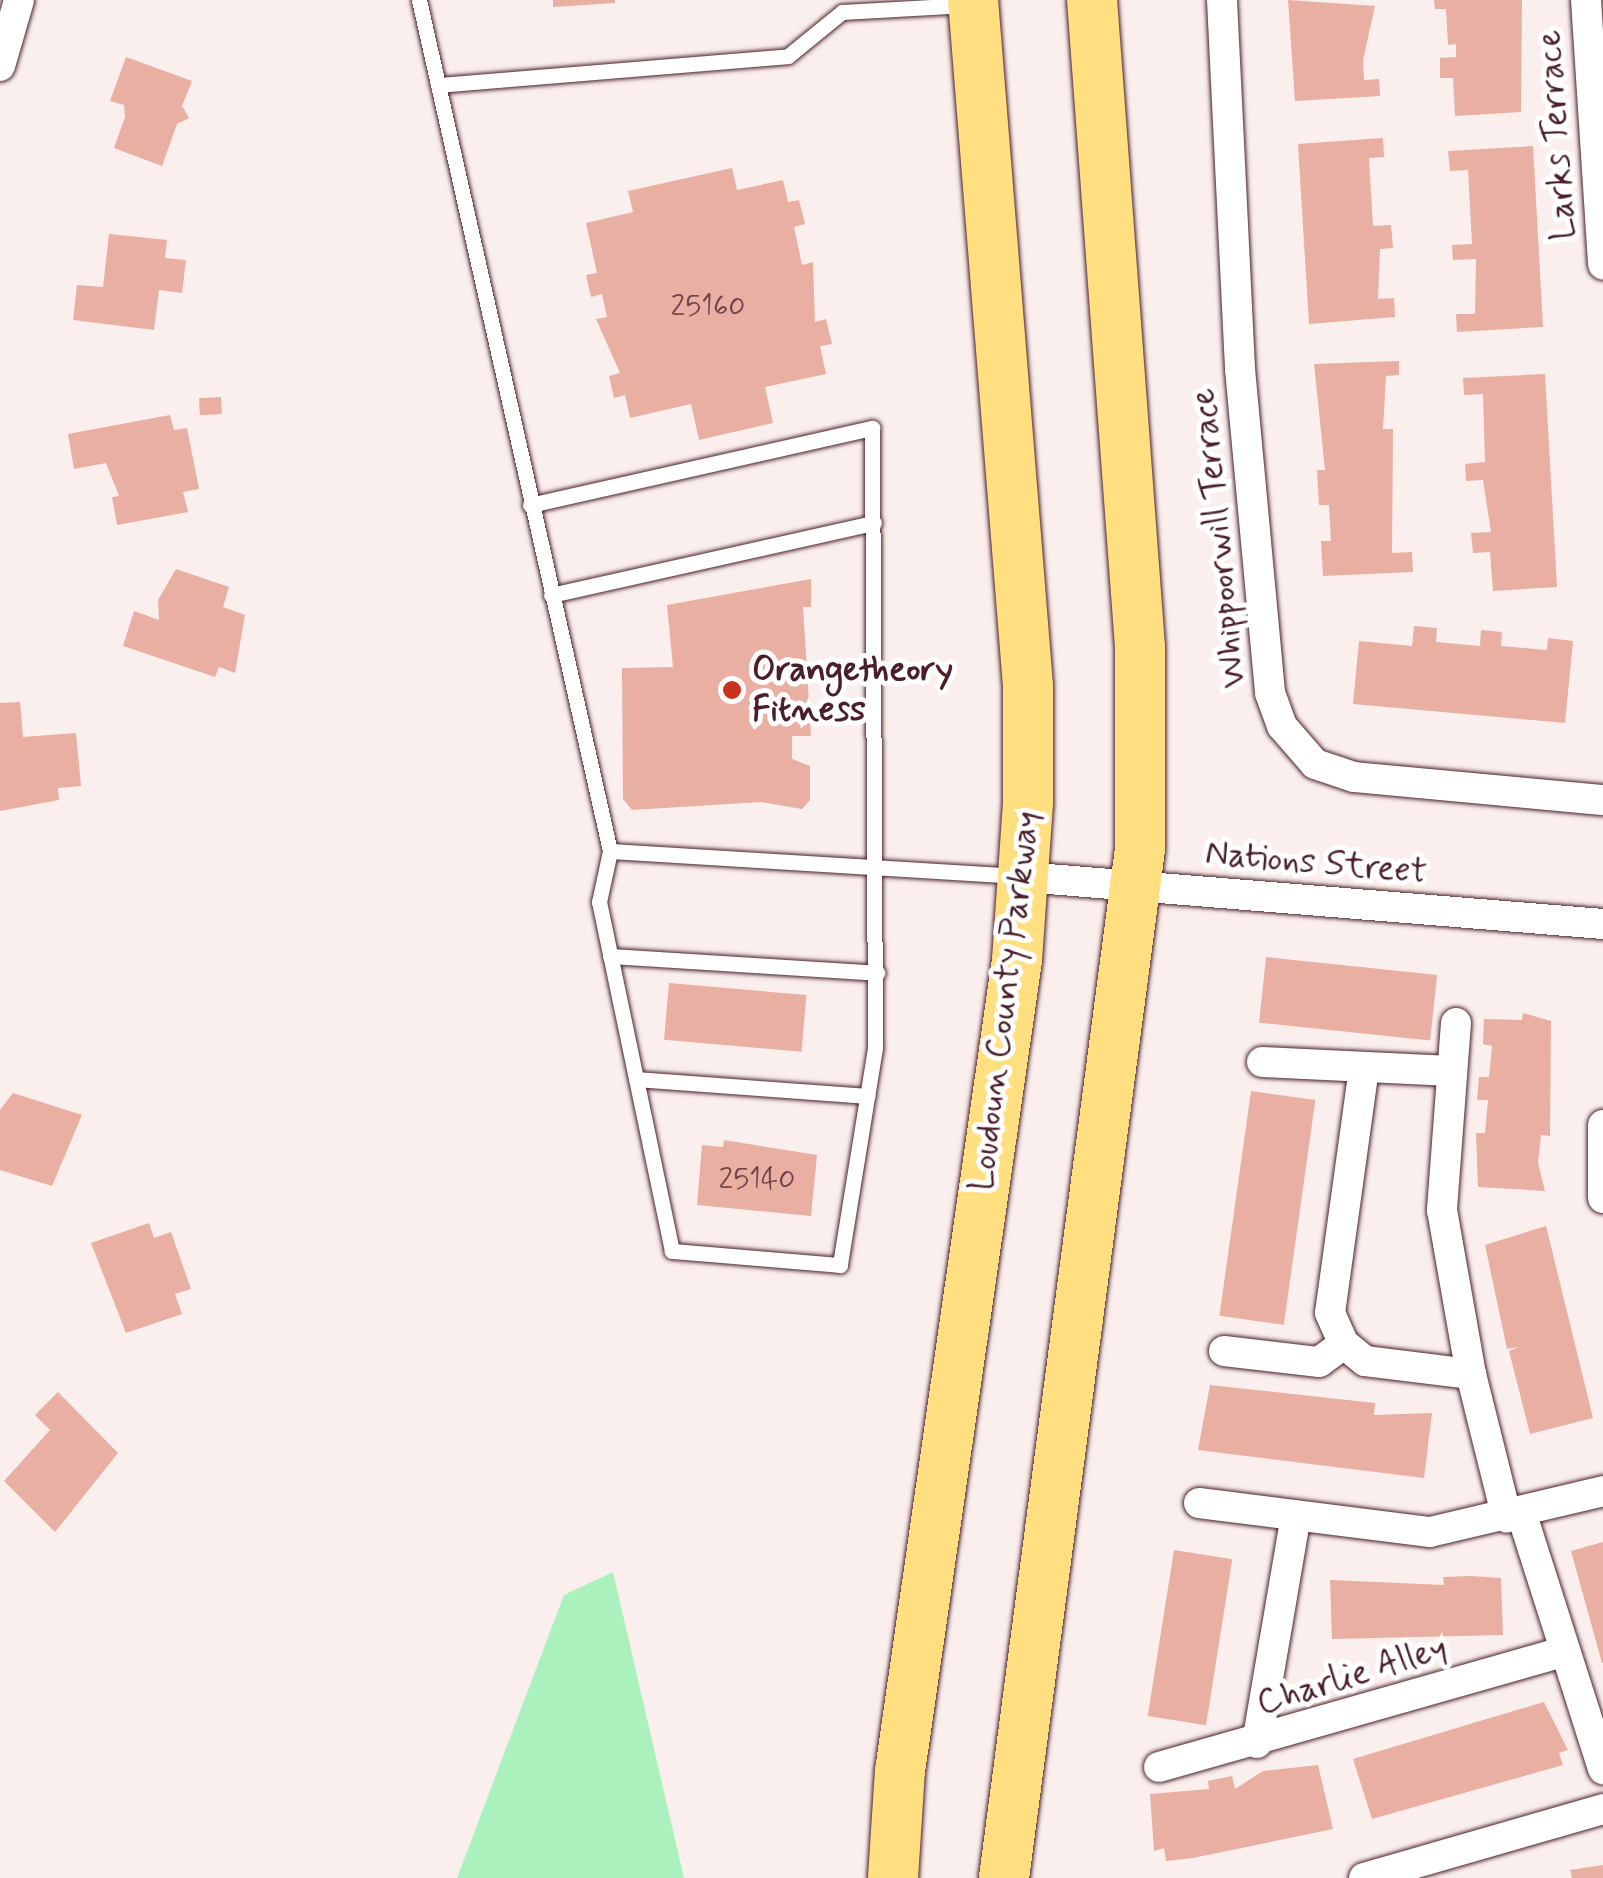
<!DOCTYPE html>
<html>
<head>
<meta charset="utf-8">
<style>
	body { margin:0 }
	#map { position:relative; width:1603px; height:1878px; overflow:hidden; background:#faefec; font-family:Mynerve,sans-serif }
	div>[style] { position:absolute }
	.green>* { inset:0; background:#abf1be }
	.building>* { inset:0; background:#e8afa2; transform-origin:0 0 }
	.roads { filter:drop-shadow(0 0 2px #4a1f2b) drop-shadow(0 0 2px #4a1f2b) }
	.lane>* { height:15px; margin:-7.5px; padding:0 7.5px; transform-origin:7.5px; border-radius:7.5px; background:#fff }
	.street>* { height:30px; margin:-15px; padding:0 15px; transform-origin:15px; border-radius:15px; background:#fff }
	.primary>* { height:50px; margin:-25px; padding:0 25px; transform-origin:25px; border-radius:25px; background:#ffdf80 }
	.dots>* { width:28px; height:28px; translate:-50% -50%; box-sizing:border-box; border:5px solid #fff; border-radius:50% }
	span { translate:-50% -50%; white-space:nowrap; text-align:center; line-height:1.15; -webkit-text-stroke:10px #fff; paint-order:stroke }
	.number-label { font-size:30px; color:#724349 }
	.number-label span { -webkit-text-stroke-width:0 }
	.street-label { font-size:35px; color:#4a1f2b }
	.poi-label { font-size:35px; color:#4a1f2b; font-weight:700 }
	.left { translate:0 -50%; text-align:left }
</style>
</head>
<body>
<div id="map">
	<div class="green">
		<div style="clip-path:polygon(613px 1572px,684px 1878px,457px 1878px,564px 1595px)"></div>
	</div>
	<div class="building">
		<div style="clip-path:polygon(553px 0,615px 0,615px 3px,553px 7px)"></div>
		<div style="clip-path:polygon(1288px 0,1375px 6px,1363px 60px,1364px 80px,1379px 79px,1380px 96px,1295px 101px)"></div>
		<div style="clip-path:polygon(1434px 0,1522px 0,1521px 112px,1455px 116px,1453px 78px,1440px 78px,1440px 58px,1456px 57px,1456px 44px,1448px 45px,1446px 9px,1435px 9px)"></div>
		<div style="clip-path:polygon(126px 57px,192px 81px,182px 106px,189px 118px,177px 124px,162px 166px,114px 148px,125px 117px,124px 105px,110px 101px)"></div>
		<div style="clip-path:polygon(1383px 138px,1384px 157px,1369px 158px,1373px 226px,1391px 225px,1393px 248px,1380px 249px,1378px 299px,1394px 298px,1395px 317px,1309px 324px,1298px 144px)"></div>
		<div style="clip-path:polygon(1533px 146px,1543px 327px,1457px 332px,1456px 314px,1475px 314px,1476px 259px,1453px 260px,1452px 245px,1472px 244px,1468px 170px,1450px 171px,1448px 151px)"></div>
		<div style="clip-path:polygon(732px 168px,737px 190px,783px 180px,788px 202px,799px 200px,805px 224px,794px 227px,802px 265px,813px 262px,815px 322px,826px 319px,832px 344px,820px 346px,826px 374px,765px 387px,773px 423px,699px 440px,691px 404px,630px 418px,625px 395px,614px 398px,609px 376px,620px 373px,596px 319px,607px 317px,602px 294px,591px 297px,586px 275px,597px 273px,586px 223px,633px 212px,628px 191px)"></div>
		<div style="clip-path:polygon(109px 234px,167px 240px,165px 258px,186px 260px,182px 293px,159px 290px,154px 330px,73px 320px,77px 285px,103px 287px)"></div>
		<div style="clip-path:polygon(1399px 361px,1399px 375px,1386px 376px,1383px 429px,1393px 429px,1392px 553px,1412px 552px,1413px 572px,1323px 576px,1321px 541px,1331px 541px,1329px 505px,1319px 505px,1317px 470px,1325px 470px,1314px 364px)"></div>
		<div style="clip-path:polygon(1545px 374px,1557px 587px,1493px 591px,1490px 552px,1473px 553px,1471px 533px,1491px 532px,1483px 480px,1466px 481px,1465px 464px,1485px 462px,1483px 394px,1464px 395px,1463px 378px)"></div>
		<div style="left:221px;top:397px;width:17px;height:22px;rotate:87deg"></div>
		<div style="clip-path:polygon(170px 415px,174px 430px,187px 428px,199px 489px,183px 492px,188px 512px,117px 525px,112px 497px,119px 496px,106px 463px,74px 469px,68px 434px)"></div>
		<div style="clip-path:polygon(176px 569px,229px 587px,223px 607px,245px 615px,235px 673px,219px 667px,215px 677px,123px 646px,134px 611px,159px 620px,158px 600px)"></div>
		<div style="clip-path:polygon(811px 579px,811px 607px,803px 607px,811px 736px,792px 736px,792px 759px,810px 766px,810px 800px,802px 809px,761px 802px,632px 810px,623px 799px,622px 668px,673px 667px,667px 605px)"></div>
		<div style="clip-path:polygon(1414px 626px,1437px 628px,1436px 642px,1480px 646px,1481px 630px,1502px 632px,1501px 646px,1547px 650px,1548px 638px,1573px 641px,1565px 723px,1353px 704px,1359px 641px,1412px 646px)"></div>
		<div style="clip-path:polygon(20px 702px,23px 737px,76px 733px,81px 786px,58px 788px,59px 800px,0 811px,0 703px)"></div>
		<div style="left:1266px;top:957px;width:172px;height:66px;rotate:6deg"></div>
		<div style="left:669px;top:983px;width:138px;height:57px;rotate:5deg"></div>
		<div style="clip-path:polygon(1523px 1013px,1551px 1021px,1550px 1136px,1541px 1135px,1538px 1163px,1545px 1191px,1478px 1187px,1476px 1133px,1485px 1133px,1488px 1100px,1477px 1100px,1479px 1077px,1489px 1077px,1492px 1046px,1483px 1044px,1484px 1019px,1522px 1020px)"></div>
		<div style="left:1251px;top:1091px;width:65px;height:227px;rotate:8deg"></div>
		<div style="clip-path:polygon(13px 1093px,82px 1115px,52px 1186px,0 1170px,0 1110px)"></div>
		<div style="clip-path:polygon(724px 1140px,817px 1155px,811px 1216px,697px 1205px,702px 1145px,723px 1147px)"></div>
		<div style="clip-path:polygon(149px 1223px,154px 1238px,171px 1232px,191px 1289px,175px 1294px,182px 1314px,126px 1333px,91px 1243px)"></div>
		<div style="clip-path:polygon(1546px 1226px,1593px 1418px,1530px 1434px,1509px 1351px,1519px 1347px,1507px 1349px,1485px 1245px)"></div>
		<div style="clip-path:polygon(1210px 1385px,1375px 1403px,1374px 1415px,1432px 1413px,1424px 1478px,1198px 1450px)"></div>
		<div style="clip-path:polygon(58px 1392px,118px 1453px,55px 1532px,4px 1481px,50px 1430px,35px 1415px)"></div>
		<div style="clip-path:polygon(1603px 1542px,1603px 1663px,1602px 1663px,1571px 1551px)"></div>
		<div style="left:1174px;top:1550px;width:59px;height:168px;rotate:9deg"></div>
		<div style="clip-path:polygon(1471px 1576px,1501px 1578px,1503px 1635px,1332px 1639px,1330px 1580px,1444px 1585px,1443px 1577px)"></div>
		<div style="clip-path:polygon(1544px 1702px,1568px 1750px,1559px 1753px,1563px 1765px,1372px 1819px,1353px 1759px)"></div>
		<div style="clip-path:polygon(1318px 1765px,1333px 1829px,1193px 1858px,1166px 1861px,1164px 1848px,1154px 1851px,1150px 1794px,1209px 1789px,1208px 1781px,1232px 1776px,1235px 1789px,1263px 1771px)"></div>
		<div style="clip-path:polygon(1603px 1865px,1603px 1878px,1572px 1878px,1570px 1870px)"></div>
	</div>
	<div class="roads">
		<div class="lane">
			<div style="left:419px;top:0;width:872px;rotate:77.35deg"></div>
			<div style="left:610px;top:851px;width:406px;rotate:3.5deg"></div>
			<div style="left:438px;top:85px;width:351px;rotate:-4.7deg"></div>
			<div style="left:788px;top:56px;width:70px;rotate:-39.2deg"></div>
			<div style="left:842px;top:12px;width:125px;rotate:-3.2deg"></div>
			<div style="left:530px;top:505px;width:351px;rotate:-12.7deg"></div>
			<div style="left:872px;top:428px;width:620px;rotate:89.72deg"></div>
			<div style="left:875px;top:1048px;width:220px;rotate:99.2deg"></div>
			<div style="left:840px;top:1265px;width:169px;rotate:-175.2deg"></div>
			<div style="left:672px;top:1251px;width:357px;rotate:-101.8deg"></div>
			<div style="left:599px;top:902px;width:52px;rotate:-77.8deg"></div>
			<div style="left:551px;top:595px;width:331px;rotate:-12.6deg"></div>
			<div style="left:610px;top:956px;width:268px;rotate:3.6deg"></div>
			<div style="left:636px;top:1079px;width:232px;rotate:4.2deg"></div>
		</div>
		<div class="street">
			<div style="left:1222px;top:0;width:369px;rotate:87.2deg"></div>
			<div style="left:1240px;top:369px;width:325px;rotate:84.7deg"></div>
			<div style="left:1270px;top:693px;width:35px;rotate:70deg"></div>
			<div style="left:1282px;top:726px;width:50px;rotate:49deg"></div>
			<div style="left:1315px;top:764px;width:41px;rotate:18.4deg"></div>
			<div style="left:1354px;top:777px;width:250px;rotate:5.3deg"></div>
			<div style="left:1586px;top:0;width:265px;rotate:86.3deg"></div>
			<div style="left:0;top:66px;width:69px;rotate:-73.9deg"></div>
			<div style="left:1024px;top:877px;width:581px;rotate:4.64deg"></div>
			<div style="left:1456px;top:1023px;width:188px;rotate:94.3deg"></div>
			<div style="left:1442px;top:1210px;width:167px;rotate:80deg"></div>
			<div style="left:1262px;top:1062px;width:190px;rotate:2.7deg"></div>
			<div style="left:1364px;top:1068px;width:247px;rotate:97.9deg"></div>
			<div style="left:1330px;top:1313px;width:34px;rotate:66deg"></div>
			<div style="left:1344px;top:1344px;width:27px;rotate:39deg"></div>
			<div style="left:1365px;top:1361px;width:107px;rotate:7deg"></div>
			<div style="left:1471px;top:1374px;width:148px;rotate:76deg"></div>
			<div style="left:1603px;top:1125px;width:73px;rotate:90deg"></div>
			<div style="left:1224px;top:1351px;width:96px;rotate:6.6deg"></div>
			<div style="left:1319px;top:1362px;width:31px;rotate:-36deg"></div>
			<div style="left:1199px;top:1503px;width:233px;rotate:7.2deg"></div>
			<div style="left:1430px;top:1532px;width:178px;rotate:-13.3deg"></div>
			<div style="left:1522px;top:1515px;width:267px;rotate:72.3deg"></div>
			<div style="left:1257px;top:1743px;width:226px;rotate:-80.3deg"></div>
			<div style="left:1159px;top:1767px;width:422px;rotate:-15.9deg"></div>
			<div style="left:1364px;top:1878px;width:249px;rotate:-16.1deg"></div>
		</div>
		<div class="primary">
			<div style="left:893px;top:1878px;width:107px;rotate:-86.3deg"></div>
			<div style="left:900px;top:1771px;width:819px;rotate:-81.79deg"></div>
			<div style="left:1017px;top:960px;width:157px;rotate:-86deg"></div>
			<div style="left:1028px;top:803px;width:117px;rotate:-90deg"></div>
			<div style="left:1028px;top:686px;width:688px;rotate:-94.58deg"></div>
			<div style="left:1004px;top:1878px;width:1038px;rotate:-82.47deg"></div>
			<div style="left:1140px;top:849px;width:202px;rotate:-90deg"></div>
			<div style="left:1140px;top:647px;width:649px;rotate:-94.24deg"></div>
		</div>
	</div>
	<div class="dots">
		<div style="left:732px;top:690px;background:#c8321e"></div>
	</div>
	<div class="number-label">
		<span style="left:708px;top:307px">25160</span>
		<span style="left:757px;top:1180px">25140</span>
	</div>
	<div class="street-label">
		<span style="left:1557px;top:135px;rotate:-94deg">Larks Terrace</span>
		<span style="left:1219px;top:538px;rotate:-96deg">Whippoorwill Terrace</span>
		<span style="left:1316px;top:863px;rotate:5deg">Nations Street</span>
		<span style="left:1005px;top:1001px;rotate:-83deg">Loudoun County Parkway</span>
		<span style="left:1352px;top:1676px;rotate:-17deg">Charlie Alley</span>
	</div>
	<div class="poi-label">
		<span class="left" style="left:752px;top:690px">Orangetheory<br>Fitness</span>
	</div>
</div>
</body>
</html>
